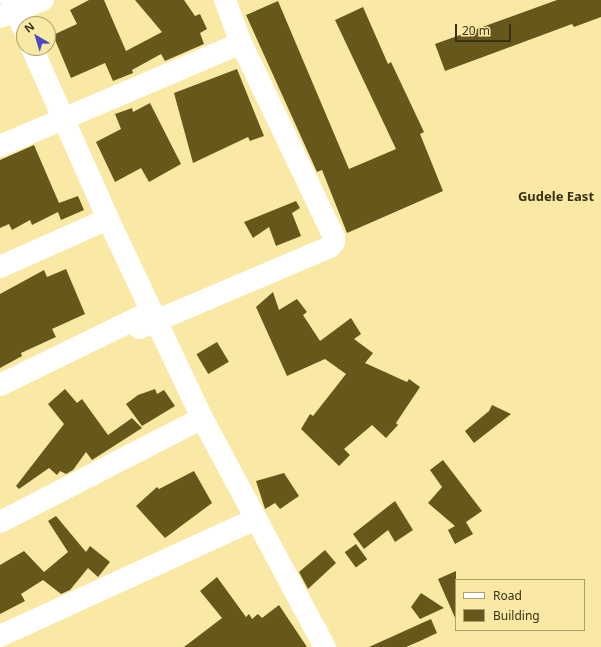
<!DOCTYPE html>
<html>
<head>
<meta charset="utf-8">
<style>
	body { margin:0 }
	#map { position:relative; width:601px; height:647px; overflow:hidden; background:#f9e9a4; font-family:"Noto Sans",sans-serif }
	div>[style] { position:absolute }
	.building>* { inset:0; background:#66581a; transform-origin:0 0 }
	.street>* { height:22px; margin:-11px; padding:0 11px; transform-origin:11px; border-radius:11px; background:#fff }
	span { translate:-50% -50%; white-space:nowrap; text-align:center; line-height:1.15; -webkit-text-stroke:4px #f9e9a4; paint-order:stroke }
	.neighbourhood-label { font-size:13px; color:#383116; font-weight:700 }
	.legend { position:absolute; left:455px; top:579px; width:130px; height:52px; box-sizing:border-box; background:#f9e9a4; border:1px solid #ac9f6b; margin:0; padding:5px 7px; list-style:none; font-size:12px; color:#383116 }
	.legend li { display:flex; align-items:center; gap:8px; height:20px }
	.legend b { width:20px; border:1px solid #ac9f6b }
	.north { position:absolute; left:16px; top:16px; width:40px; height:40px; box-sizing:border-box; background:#f9e9a4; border:1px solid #ac9f6b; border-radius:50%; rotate:322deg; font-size:11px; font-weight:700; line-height:16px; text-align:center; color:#383116 }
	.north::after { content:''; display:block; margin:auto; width:14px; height:18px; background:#494bc1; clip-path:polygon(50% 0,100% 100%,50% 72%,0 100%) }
	.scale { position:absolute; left:455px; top:24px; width:56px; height:18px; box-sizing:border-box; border:2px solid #383116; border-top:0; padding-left:5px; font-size:12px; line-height:14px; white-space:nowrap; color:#383116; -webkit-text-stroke:3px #f9e9a4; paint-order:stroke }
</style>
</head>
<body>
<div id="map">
	<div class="building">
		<div style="clip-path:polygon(89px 0,104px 0,126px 51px,162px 32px,135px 0,184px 0,195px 16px,200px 14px,207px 29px,200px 33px,204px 44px,165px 61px,161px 54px,132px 70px,133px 73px,113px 81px,105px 63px,71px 78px,53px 35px,77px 24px,70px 10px)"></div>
		<div style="clip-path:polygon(557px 0,601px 0,601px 17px,574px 27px,572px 24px,445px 71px,435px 44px)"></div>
		<div style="clip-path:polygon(278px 1px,349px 169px,396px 149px,335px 20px,363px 7px,388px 64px,391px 62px,424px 132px,420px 134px,443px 191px,347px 233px,322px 170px,317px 172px,246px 15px)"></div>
		<div style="clip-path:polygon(237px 69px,264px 136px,250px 141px,248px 137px,193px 163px,174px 93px)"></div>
		<div style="clip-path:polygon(150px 103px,181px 164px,149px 182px,141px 168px,115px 182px,96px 142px,121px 129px,115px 114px,132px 108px,133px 112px)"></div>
		<div style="clip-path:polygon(34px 145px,59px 203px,78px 196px,84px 210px,61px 220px,58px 212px,32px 225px,30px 220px,12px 230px,9px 224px,0 228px,0 160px)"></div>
		<div style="clip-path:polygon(296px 201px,300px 208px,292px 213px,301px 236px,276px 246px,269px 227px,253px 238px,244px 222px)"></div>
		<div style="clip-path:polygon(66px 269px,85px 314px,52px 329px,56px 337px,21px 353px,22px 356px,0 368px,0 294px,44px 270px,47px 277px)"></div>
		<div style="clip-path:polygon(273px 292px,279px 310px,297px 299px,307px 312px,303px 315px,320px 341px,351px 318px,361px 334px,354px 339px,373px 353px,365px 363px,407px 382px,409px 379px,420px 387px,396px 423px,398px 425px,386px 438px,372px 425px,344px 449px,350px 455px,339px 466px,301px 429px,310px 414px,313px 416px,346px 374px,325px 359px,287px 376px,256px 307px)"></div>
		<div style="left:217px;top:342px;width:23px;height:24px;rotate:59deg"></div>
		<div style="clip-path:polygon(65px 389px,77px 403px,82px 399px,108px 435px,132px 418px,142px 428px,92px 460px,86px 452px,73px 470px,66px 474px,60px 471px,57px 475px,49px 468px,19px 489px,16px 486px,64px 424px,48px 404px)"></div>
		<div style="clip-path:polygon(155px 389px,157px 394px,164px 390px,175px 406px,142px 426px,126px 404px,138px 395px)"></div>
		<div style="clip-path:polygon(492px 405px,511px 414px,474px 443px,465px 431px,489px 411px)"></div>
		<div style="clip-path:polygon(443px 460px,482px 511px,466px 522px,473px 534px,455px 544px,448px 530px,455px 526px,428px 503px,442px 487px,430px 470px)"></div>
		<div style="clip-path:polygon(194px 471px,212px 503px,165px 538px,136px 506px,157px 487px,159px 489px)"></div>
		<div style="clip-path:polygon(284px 473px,299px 496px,280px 509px,275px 503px,265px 509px,256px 481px)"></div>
		<div style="clip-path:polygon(395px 501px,413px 530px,395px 542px,388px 530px,364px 549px,353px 534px)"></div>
		<div style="clip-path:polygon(56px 516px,86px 552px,90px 546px,110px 562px,98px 577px,88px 568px,70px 590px,61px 594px,43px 580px,21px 594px,25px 601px,0 614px,0 565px,24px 551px,44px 572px,68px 552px,48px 521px)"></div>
		<div style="left:356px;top:544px;width:19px;height:14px;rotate:54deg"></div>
		<div style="clip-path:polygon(325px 550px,336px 563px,308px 589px,299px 572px)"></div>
		<div style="clip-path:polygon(456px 571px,456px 620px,438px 579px)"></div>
		<div style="clip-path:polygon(217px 577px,246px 617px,249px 614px,252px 619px,258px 614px,262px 618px,279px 605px,307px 647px,184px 647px,222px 618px,200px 591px)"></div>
		<div style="clip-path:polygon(421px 593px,444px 608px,420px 619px,411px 607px)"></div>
		<div style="clip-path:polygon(431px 619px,437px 633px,420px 641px,406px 647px,369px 647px)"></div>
	</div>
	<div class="street">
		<div style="left:11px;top:0;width:32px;rotate:66deg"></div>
		<div style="left:0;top:17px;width:46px;rotate:-21.6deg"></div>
		<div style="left:32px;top:48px;width:187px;rotate:66deg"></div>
		<div style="left:0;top:146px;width:262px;rotate:-23.1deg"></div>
		<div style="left:0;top:267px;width:118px;rotate:-24deg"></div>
		<div style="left:108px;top:219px;width:220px;rotate:64.7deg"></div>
		<div style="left:202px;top:418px;width:260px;rotate:61.8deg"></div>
		<div style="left:139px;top:328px;width:207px;rotate:-23deg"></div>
		<div style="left:330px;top:247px;width:6px;rotate:-51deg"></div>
		<div style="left:334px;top:242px;width:5px;rotate:-90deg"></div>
		<div style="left:334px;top:237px;width:215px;rotate:-115.6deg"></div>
		<div style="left:241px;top:43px;width:46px;rotate:-110.4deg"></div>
		<div style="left:0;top:385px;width:167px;rotate:-26deg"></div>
		<div style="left:0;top:522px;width:227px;rotate:-27.2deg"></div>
		<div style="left:0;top:636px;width:281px;rotate:-24.6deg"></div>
	</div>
	<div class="neighbourhood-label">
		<span style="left:556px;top:196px">Gudele East</span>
	</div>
	<ul class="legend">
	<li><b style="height:5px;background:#fff"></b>Road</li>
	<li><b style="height:11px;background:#66581a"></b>Building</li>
	</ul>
	<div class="north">N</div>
	<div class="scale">20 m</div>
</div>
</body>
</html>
